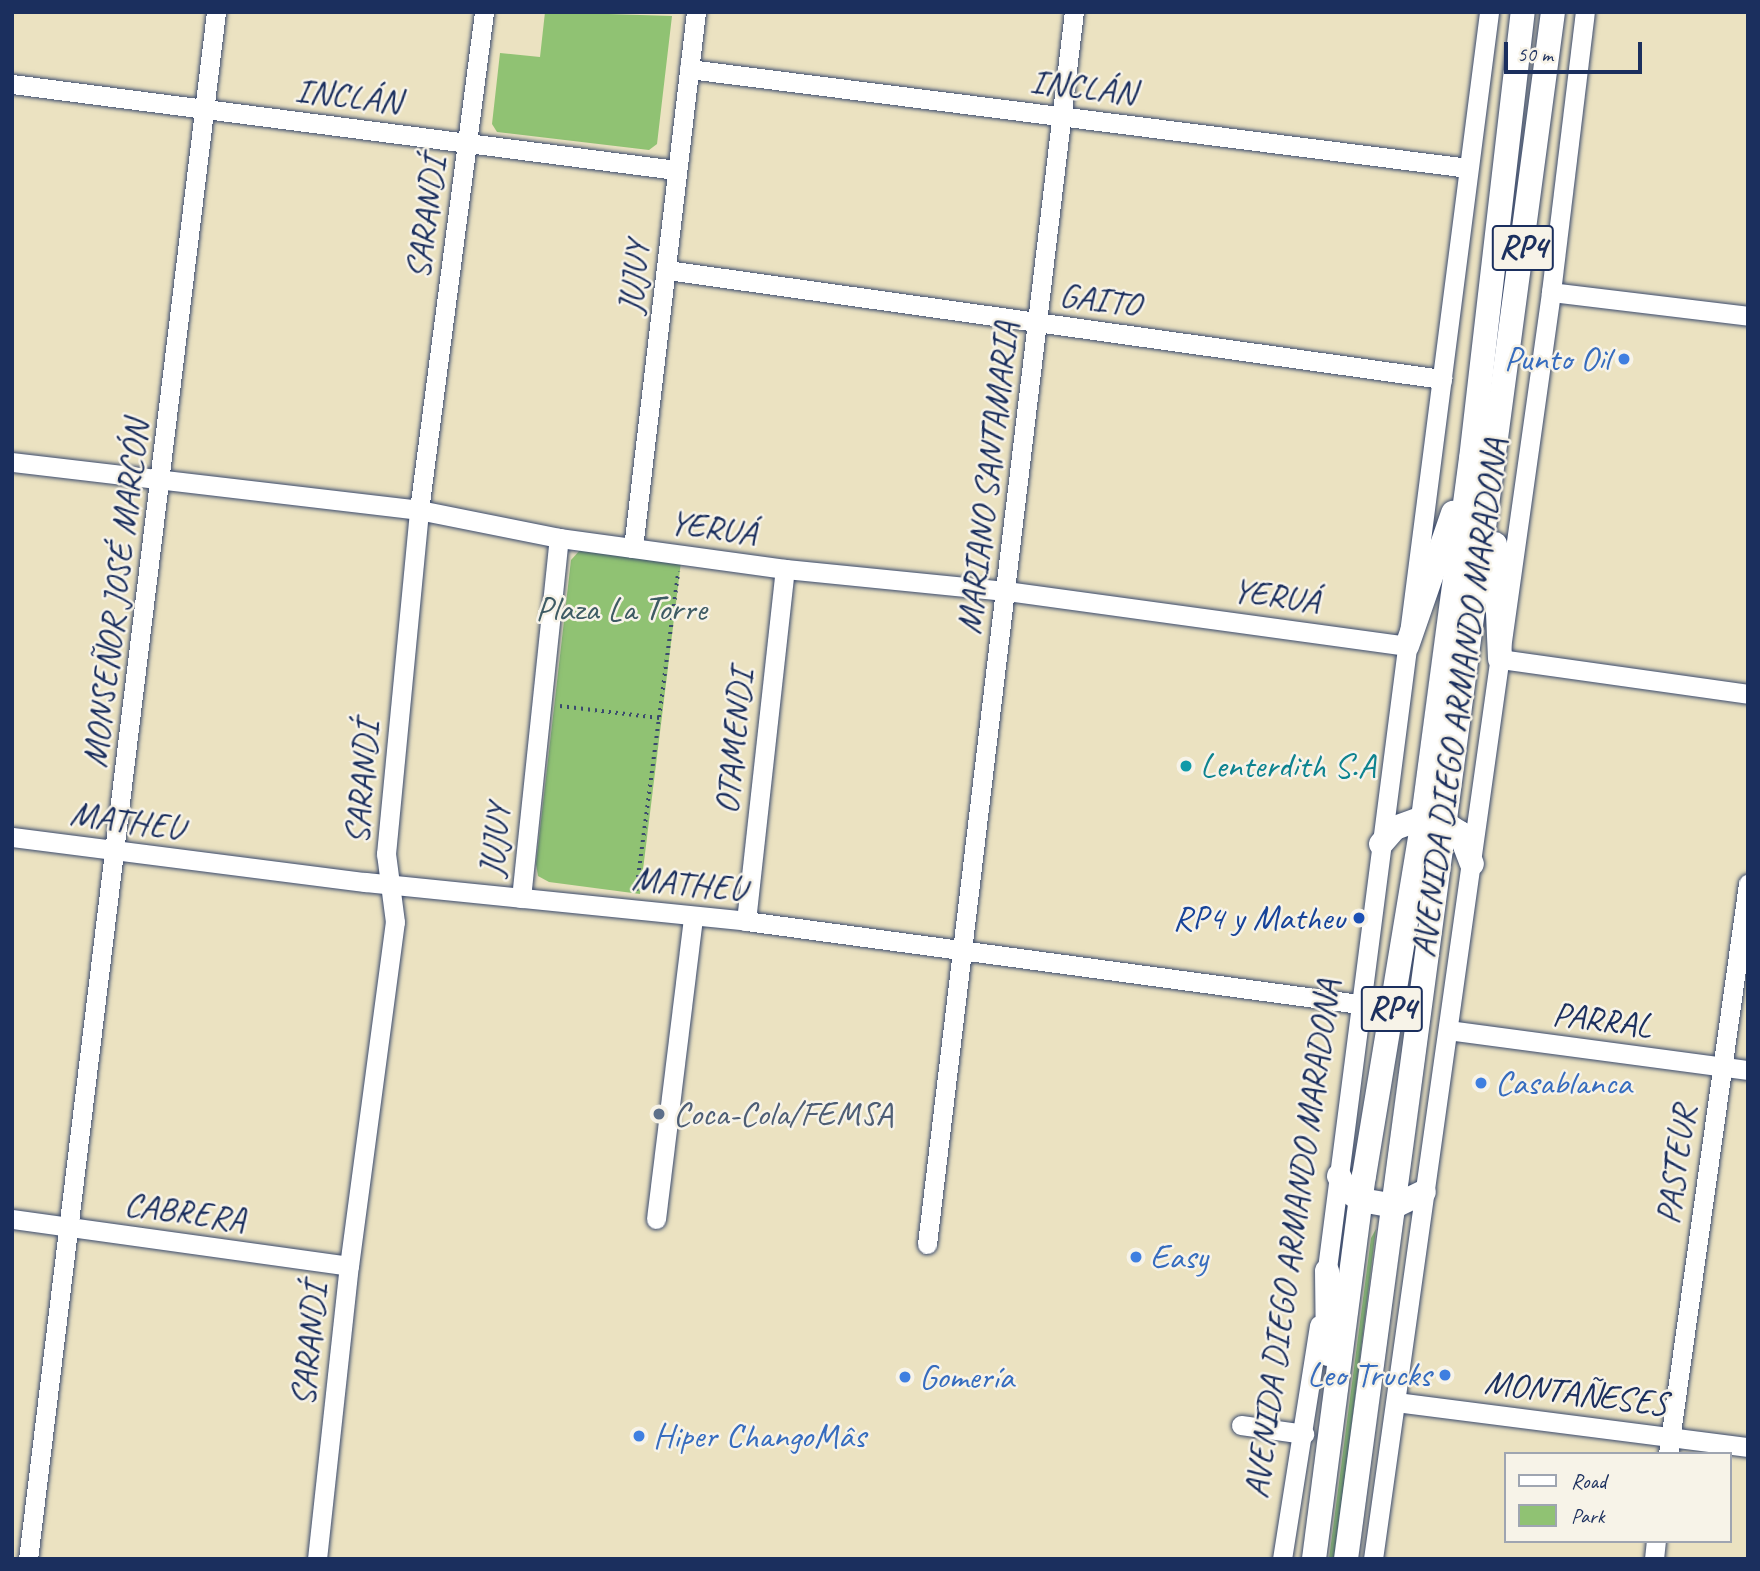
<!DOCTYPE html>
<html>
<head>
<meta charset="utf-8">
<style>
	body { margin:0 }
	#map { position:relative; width:1760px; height:1571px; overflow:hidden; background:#ebe2c1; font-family:Caveat,sans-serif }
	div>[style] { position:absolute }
	.green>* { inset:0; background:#90c273 }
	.path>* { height:3.5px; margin-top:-1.75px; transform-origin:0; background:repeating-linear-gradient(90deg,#3a4a6d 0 2px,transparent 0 7px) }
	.roads { filter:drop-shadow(0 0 2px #3a4a6d) drop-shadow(0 0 2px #3a4a6d) }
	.minor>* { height:19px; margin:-9.5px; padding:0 9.5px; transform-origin:9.5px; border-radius:9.5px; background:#fff }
	.major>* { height:24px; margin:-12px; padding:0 12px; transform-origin:12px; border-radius:12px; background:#fff }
	.dots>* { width:19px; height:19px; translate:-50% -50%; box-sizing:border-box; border:4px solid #f7f3e8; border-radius:50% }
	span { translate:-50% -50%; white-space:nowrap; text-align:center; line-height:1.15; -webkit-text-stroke:5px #f7f3e8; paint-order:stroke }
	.shield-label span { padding:2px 5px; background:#f7f3e8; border:2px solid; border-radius:5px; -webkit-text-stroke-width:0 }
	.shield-label { font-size:33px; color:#1b2f5e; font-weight:700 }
	.street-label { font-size:35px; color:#1b2f5e }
	.shop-label { font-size:35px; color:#366cbe }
	.right { translate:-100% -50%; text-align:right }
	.left { translate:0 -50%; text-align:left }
	.park-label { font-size:35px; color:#3e5b64 }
	.culture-label { font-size:35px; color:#0d838f }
	.transit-label { font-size:35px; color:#164399 }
	.service-label { font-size:35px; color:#4e5e75 }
	.frame { position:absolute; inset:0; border:14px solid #1b2f5e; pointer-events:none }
	.legend { position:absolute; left:1504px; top:1452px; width:228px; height:91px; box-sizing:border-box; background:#f7f3e8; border:2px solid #9fa5b1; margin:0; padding:9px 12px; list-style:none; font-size:21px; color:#1b2f5e }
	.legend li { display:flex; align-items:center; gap:14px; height:35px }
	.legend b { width:35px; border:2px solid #9fa5b1 }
	.scale { position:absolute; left:1504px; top:42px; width:138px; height:32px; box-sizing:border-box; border:4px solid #1b2f5e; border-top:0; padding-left:9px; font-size:21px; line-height:24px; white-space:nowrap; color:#1b2f5e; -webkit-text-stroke:5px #f7f3e8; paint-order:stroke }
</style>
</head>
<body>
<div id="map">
	<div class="green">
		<div style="clip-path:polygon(545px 12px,672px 16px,657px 144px,649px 150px,497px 132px,492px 124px,500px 53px,540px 57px)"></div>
		<div style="clip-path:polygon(581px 549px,681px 562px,640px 894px,549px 882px,538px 876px,536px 864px,571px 560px)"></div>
		<div style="clip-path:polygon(1376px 1229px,1335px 1559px,1329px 1559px,1371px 1238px)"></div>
	</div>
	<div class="path">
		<div style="left:560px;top:706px;width:100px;rotate:6.9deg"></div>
		<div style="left:636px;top:891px;width:322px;rotate:-82.5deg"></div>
	</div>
	<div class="roads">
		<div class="minor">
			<div style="left:689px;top:69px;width:785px;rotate:7.24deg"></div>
			<div style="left:12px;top:84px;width:670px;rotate:7.38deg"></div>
			<div style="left:667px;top:270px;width:783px;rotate:8.01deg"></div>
			<div style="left:1551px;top:292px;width:198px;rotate:6.9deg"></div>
			<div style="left:12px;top:462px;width:410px;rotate:6.7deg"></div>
			<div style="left:419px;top:510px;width:143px;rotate:11.3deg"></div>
			<div style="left:559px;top:538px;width:228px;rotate:7.8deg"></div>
			<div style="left:785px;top:569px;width:222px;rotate:5.7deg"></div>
			<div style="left:1006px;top:591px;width:405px;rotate:7.8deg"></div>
			<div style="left:633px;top:548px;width:540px;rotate:-83.3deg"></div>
			<div style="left:1500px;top:659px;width:250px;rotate:8deg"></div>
			<div style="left:12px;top:837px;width:356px;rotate:7.3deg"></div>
			<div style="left:365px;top:882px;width:383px;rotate:5.8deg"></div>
			<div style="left:746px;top:921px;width:619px;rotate:7.71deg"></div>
			<div style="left:521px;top:898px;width:362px;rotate:-84deg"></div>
			<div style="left:746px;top:921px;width:354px;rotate:-83.7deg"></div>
			<div style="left:1448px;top:1030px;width:303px;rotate:7.6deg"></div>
			<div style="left:12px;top:1219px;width:340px;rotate:7.9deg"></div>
			<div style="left:656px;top:1219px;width:305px;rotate:-83deg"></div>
			<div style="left:927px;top:1244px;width:1241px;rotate:-83.2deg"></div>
			<div style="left:1325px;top:1284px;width:1283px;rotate:-82.65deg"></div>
			<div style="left:1396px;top:1402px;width:355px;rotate:7.3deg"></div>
			<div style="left:1241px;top:1425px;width:64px;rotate:8.1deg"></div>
			<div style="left:1668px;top:1454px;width:576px;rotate:-82.01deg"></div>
			<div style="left:28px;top:1559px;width:1558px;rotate:-83.07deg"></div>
			<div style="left:317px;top:1559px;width:295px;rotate:-83.8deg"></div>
			<div style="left:349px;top:1266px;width:347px;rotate:-82.4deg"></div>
			<div style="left:395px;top:922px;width:69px;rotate:-97.5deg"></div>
			<div style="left:386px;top:854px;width:346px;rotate:-84.5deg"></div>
			<div style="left:419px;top:510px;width:502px;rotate:-82.56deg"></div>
			<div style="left:1282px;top:1559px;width:237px;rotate:-81deg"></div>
			<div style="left:1373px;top:1559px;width:1279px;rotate:-82deg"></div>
			<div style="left:1551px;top:292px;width:282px;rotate:-83.1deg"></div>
			<div style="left:1654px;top:1559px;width:18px;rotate:-84deg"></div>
		</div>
		<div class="major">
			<div style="left:1495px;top:544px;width:115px;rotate:87.5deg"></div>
			<div style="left:1407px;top:646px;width:141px;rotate:-70.9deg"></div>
			<div style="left:1381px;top:844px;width:21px;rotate:-49deg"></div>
			<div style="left:1395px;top:828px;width:30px;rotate:-20deg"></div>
			<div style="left:1423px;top:818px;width:22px;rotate:13deg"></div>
			<div style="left:1444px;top:823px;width:19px;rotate:32deg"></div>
			<div style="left:1460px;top:833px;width:33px;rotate:69deg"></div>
			<div style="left:1339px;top:1176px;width:14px;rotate:65deg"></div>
			<div style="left:1345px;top:1189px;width:19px;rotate:35deg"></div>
			<div style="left:1361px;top:1200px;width:35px;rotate:10deg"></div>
			<div style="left:1395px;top:1206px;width:32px;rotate:-26deg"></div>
			<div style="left:1327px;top:1271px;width:83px;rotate:89.3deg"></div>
			<div style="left:1314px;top:1559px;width:386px;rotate:-82.6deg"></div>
			<div style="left:1364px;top:1176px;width:363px;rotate:-80.6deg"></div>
			<div style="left:1423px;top:818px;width:362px;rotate:-82.4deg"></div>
			<div style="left:1471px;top:459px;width:450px;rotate:-83.4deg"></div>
			<div style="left:1346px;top:1559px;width:1561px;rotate:-82.38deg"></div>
		</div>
	</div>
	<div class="dots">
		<div style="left:1624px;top:359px;background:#3f7fe0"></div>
		<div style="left:1186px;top:766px;background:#0f9aa8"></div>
		<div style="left:1359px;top:918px;background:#1a4fb4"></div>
		<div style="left:1481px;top:1083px;background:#3f7fe0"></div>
		<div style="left:659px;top:1114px;background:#5c6f8a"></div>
		<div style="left:1136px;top:1257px;background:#3f7fe0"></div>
		<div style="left:1445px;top:1375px;background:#3f7fe0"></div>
		<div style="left:905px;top:1377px;background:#3f7fe0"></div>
		<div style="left:639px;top:1436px;background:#3f7fe0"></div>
	</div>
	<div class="shield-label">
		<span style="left:1523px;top:248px">RP4</span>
		<span style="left:1392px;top:1009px">RP4</span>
	</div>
	<div class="street-label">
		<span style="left:1083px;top:87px;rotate:7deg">INCLÁN</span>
		<span style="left:348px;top:96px;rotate:7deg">INCLÁN</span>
		<span style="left:426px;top:218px;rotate:-82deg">SARANDÍ</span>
		<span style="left:634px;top:277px;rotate:-84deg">JUJUY</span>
		<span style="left:1100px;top:300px;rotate:8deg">GAITO</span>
		<span style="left:988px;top:478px;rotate:-83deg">MARIANO SANTAMARIA</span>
		<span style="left:713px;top:528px;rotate:8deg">YERUÁ</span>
		<span style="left:116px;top:594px;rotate:-83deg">MONSEÑOR JOSÉ MARCÓN</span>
		<span style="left:1276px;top:596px;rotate:8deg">YERUÁ</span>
		<span style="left:1459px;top:698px;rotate:-82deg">AVENIDA DIEGO ARMANDO MARADONA</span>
		<span style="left:734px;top:742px;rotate:-84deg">OTAMENDI</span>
		<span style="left:362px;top:783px;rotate:-85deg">SARANDÍ</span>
		<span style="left:127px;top:821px;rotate:8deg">MATHEU</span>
		<span style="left:495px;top:840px;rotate:-84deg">JUJUY</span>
		<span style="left:689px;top:884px;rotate:6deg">MATHEU</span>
		<span style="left:1602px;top:1020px;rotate:7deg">PARRAL</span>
		<span style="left:1676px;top:1165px;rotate:-82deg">PASTEUR</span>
		<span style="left:185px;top:1212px;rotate:8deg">CABRERA</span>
		<span style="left:1292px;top:1239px;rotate:-82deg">AVENIDA DIEGO ARMANDO MARADONA</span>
		<span style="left:309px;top:1345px;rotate:-84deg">SARANDÍ</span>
		<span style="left:1576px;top:1393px;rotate:7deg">MONTAÑESES</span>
	</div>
	<div class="shop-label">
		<span class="right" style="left:1610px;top:359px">Punto Oil</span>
		<span class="left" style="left:1495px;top:1083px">Casablanca</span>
		<span class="left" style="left:1150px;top:1257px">Easy</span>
		<span class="right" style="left:1431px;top:1375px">Leo Trucks</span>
		<span class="left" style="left:919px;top:1377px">Gomería</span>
		<span class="left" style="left:653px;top:1436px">Hiper ChangoMâs</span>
	</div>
	<div class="park-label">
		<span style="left:621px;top:609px">Plaza La Torre</span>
	</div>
	<div class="culture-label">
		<span class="left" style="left:1200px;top:766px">Lenterdith S.A</span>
	</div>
	<div class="transit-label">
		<span class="right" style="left:1345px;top:918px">RP4 y Matheu</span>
	</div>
	<div class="service-label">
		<span class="left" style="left:673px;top:1114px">Coca-Cola/FEMSA</span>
	</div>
	<div class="frame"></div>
	<ul class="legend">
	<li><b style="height:9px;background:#fff"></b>Road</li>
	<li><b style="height:19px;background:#90c273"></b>Park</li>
	</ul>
	<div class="scale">50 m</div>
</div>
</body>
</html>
